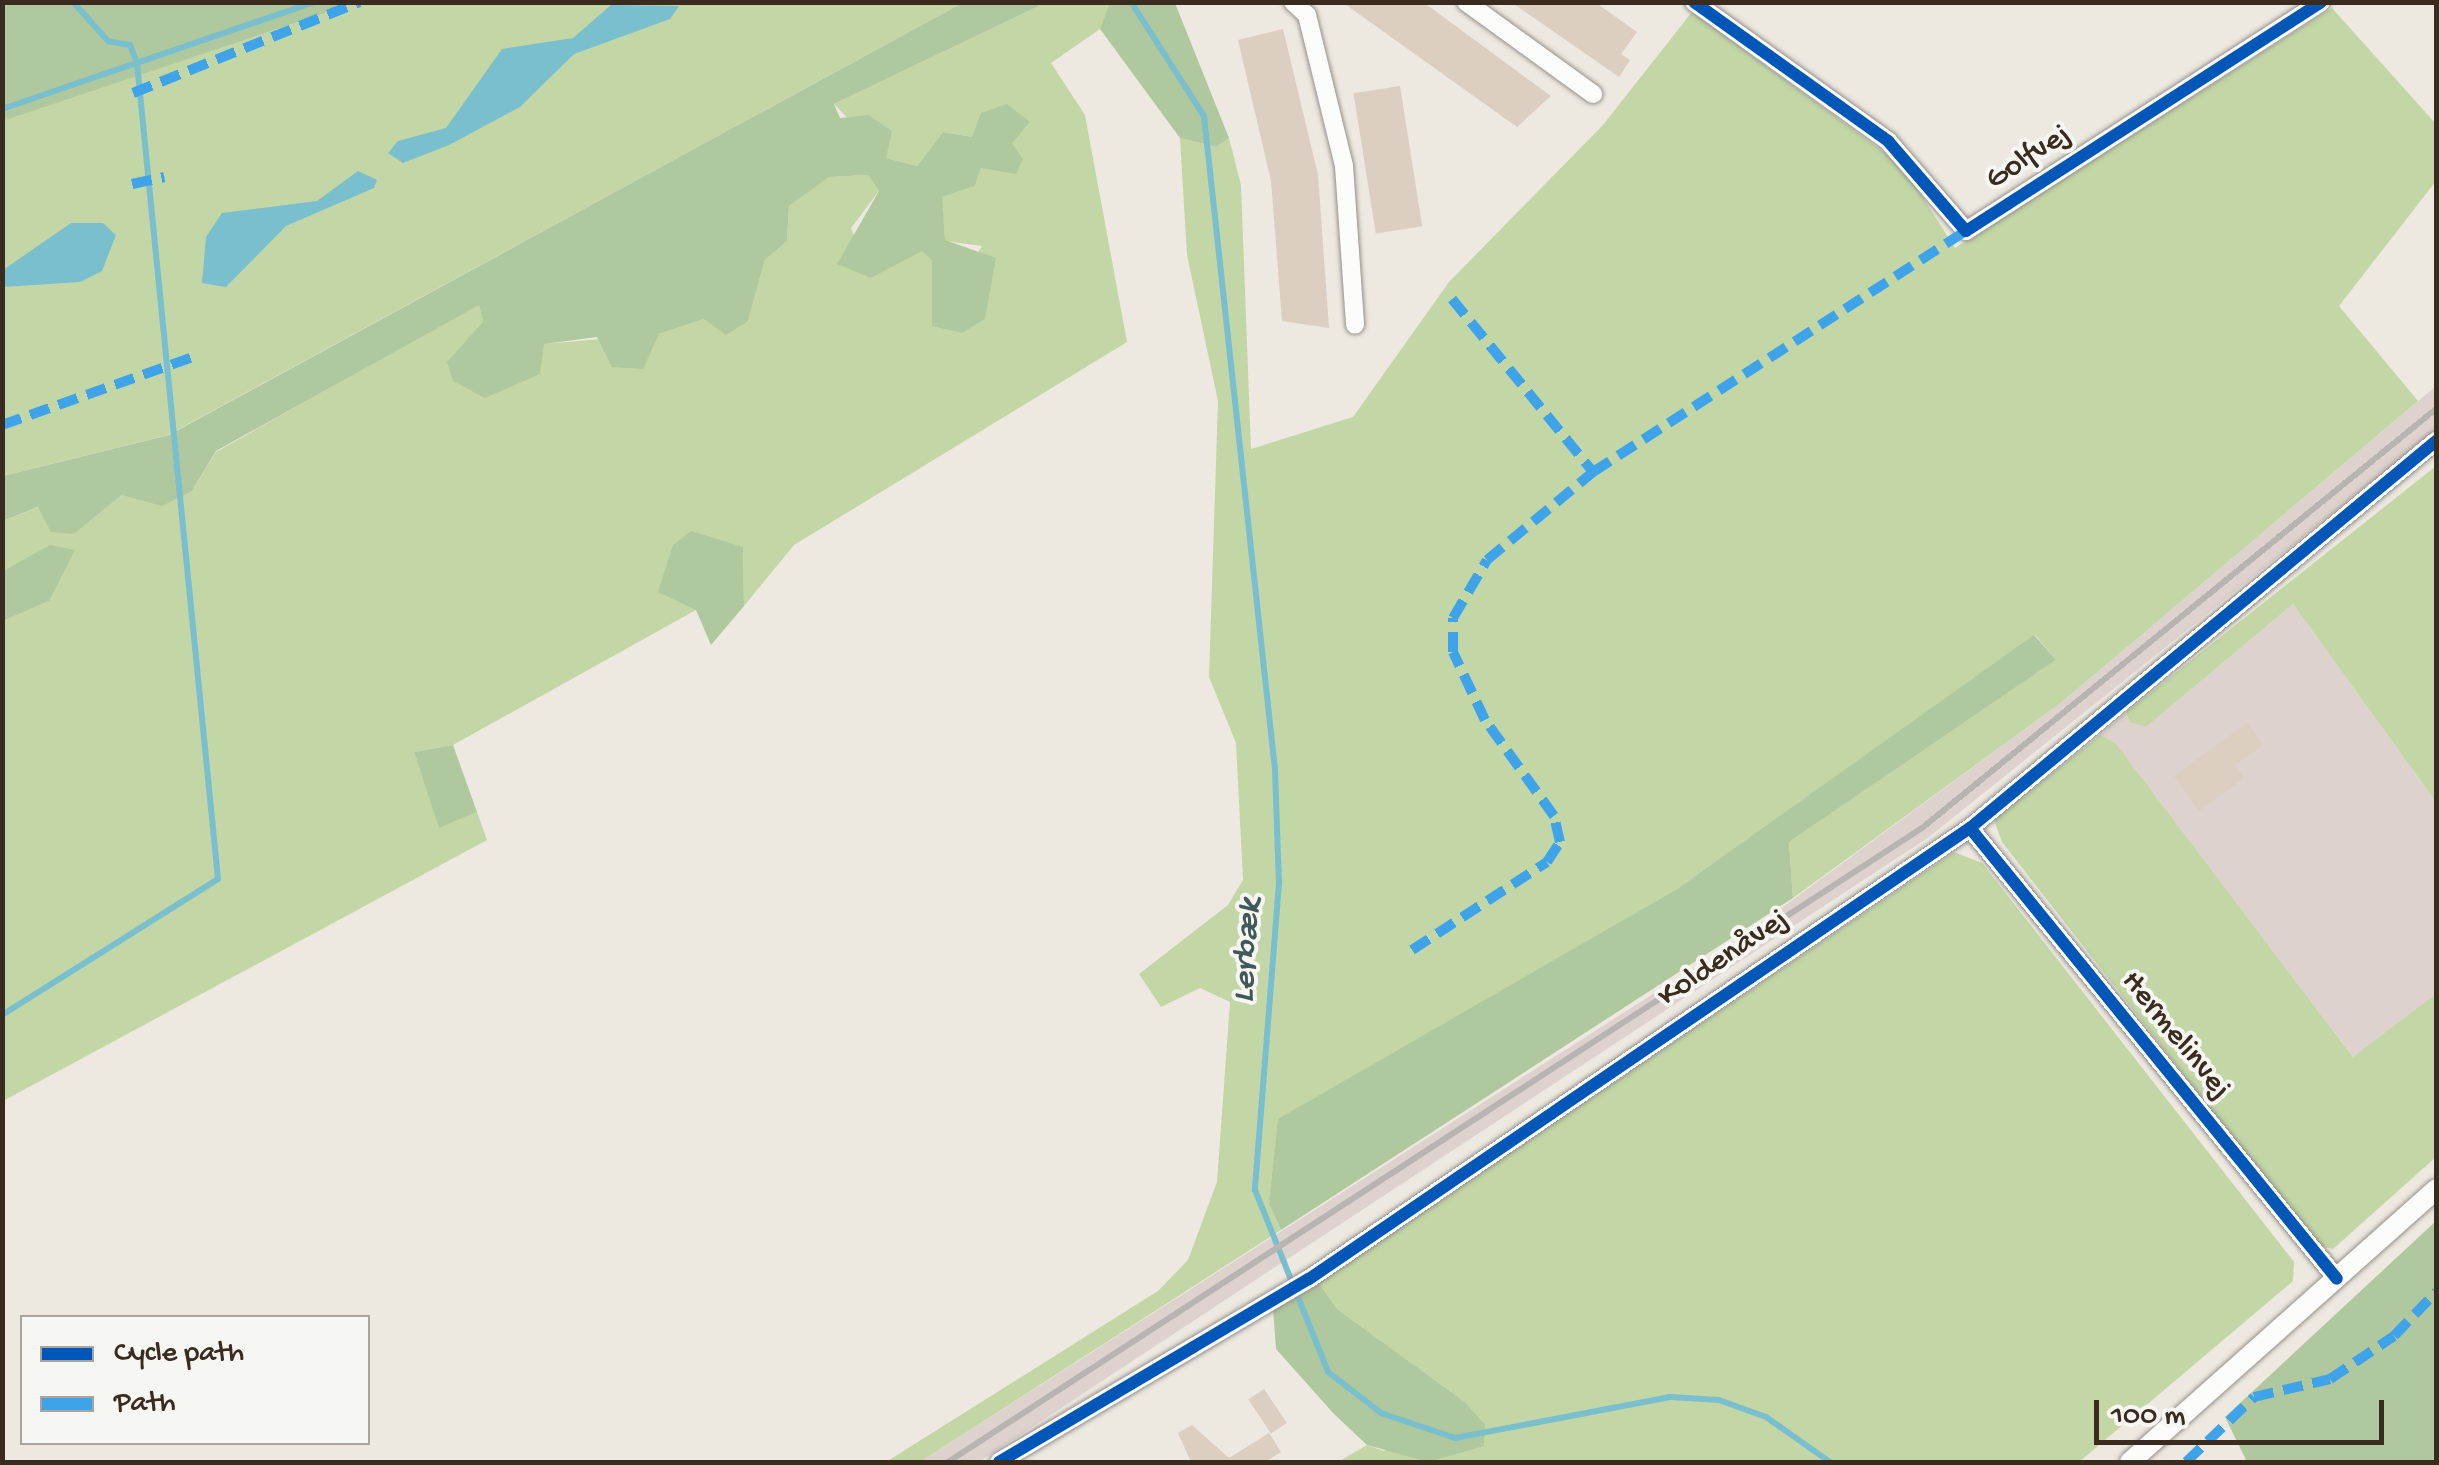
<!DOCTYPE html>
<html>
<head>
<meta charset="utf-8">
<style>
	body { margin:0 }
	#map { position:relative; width:2439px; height:1465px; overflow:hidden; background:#ede9e0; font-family:"Gochi Hand",sans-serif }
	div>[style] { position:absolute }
	.industrial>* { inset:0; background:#ded2ce }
	.green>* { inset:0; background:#c2d7a5 }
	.forest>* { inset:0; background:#b0c89d }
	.water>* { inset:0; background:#7abfce }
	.stream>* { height:6px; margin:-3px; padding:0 3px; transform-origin:3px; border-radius:3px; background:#7abfce }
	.building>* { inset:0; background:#dccec0; transform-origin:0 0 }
	.roads { filter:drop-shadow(0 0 2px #96908a) drop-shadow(0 0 2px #96908a) }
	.minor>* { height:18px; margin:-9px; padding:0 9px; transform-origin:9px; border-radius:9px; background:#fcfcfa }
	.tertiary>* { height:20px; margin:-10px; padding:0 10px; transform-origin:10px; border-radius:10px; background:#fcfcfa }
	.rail>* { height:6px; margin:-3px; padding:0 3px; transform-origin:3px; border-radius:3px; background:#b7b4b1 }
	.quiet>* { height:10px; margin-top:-5px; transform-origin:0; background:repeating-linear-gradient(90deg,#3fa3ea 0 20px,transparent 0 30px) }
	.cycleway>* { height:12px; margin:-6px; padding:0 6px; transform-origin:6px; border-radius:6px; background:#0057b8 }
	span { translate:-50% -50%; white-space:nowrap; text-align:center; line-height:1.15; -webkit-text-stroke:8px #f6f6f2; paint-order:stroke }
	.street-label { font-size:32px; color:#3b2a1e }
	.water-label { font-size:35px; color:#405859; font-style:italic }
	.frame { position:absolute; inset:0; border:5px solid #3b2a1e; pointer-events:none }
	.legend { position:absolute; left:20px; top:1315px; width:350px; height:130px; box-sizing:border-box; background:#f6f6f2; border:2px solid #aba49d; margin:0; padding:12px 18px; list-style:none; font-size:30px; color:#3b2a1e }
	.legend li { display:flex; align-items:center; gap:20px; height:50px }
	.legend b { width:50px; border:2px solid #aba49d }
	.scale { position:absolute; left:2094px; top:1400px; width:290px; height:45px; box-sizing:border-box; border:5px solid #3b2a1e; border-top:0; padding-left:12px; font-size:30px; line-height:35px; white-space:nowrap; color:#3b2a1e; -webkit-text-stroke:8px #f6f6f2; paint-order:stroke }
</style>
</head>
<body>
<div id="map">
	<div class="industrial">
		<div style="clip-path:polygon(2436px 386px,2436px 430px,1929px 837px,979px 1462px,920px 1462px,1739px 939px,2062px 702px)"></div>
		<div style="clip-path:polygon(2293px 604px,2436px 802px,2436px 994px,2354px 1058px,2116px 745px,2100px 735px,2126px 713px,2146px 727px)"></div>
	</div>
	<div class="green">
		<div style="clip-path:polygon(355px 3px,962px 3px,168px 435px,3px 476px,2px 121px)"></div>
		<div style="clip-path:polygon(1045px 3px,1112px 4px,1100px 29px,1051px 63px,1085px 115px,1127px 342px,794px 545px,744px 606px,743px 547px,696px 610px,453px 745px,414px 752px,440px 827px,477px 812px,487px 840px,3px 1101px,3px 621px,49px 601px,50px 546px,3px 571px,3px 521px,39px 507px,74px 534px,122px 495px,192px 491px,216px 452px,479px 304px,483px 321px,543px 344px,659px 334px,704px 319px,748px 321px,765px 260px,787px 241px,789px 206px,828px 177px,868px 175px,879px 191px,851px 228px,871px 278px,922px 250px,932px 259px,932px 325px,982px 246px,945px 241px,941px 197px,975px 186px,981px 167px,1030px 122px,972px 137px,943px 132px,917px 166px,886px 158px,834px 104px)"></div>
		<div style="clip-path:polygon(2332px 8px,2436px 124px,2436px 181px,2339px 306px,2418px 401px,2062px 702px,1793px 898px,1789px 842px,2056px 660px,2035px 635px,1674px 891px,1269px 1204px,1281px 1230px,920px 1462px,886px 1462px,1158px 1291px,1188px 1260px,1217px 1182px,1230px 1002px,1200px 988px,1161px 1007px,1139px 974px,1228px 905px,1243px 880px,1236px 743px,1209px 677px,1218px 401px,1187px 255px,1180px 138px,1216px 147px,1229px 138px,1241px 185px,1251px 449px,1353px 417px,1449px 282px,1603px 125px,1692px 12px,1903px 166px,1955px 248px)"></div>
		<div style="clip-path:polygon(2436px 466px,2436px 802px,2293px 604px,2146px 727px,2130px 722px,2126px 712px)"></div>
		<div style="clip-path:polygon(2100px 735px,2116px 744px,2353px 1057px,2436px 994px,2436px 1157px,2333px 1249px,2317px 1245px,2002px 842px,1994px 820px)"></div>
		<div style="clip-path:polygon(1954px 852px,1982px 863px,2294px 1262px,2293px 1281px,2079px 1462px,1338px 1462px,1367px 1445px,1384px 1451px,1465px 1402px,1337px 1309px,1319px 1283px)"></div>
	</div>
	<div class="forest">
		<div style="clip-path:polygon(3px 2px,355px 2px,355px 3px,3px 121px)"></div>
		<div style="clip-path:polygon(962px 3px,1045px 3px,834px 104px,840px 118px,868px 115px,892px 131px,886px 158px,917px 166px,943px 132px,972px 137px,981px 113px,1007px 104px,1030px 122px,1012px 143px,1023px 159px,1016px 174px,981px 168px,975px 186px,942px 197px,945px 240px,996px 258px,985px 319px,962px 333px,932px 326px,932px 260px,922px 251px,871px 278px,837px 264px,879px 191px,868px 175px,829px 177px,789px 206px,787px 241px,765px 260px,748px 321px,726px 335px,704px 319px,659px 334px,643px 369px,612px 367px,597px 337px,544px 344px,540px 374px,485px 398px,453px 381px,447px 362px,483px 322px,479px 305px,216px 451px,192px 491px,162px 506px,122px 495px,74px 534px,51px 532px,38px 507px,3px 521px,3px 476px,169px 435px)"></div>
		<div style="clip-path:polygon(1110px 3px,1175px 3px,1229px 138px,1216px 147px,1180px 138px,1100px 29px)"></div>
		<div style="clip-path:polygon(691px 531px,743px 547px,744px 606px,711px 645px,696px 610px,658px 592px,673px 545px)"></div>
		<div style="clip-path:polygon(50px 545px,75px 550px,49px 601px,3px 621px,3px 571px)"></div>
		<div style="clip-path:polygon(2034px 635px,2056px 660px,1789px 842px,1793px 898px,1281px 1230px,1269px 1204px,1278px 1119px,1674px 891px)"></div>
		<div style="clip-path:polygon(453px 745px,477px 812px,439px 828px,414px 752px)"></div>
		<div style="clip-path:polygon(2436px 1221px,2436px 1462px,2247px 1462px,2225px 1417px)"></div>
		<div style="clip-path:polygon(1319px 1283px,1337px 1309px,1465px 1402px,1485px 1425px,1484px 1446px,1428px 1462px,1367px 1445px,1334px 1414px,1276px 1349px,1273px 1309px)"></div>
	</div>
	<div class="water">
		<div style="clip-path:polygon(611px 5px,679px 6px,670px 19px,574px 54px,520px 107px,449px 145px,403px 163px,388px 153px,398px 141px,446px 128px,502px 49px,573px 38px)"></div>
		<div style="clip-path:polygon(358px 171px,377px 180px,374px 188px,286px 226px,226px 287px,202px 283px,206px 237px,222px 213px,317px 201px)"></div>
		<div style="clip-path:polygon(71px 223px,103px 223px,116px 235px,102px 271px,80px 282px,3px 287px,3px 270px)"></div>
	</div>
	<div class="stream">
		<div style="left:1131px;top:2px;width:135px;rotate:57.4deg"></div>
		<div style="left:1204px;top:116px;width:658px;rotate:83.8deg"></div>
		<div style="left:1275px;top:770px;width:113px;rotate:88deg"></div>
		<div style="left:1279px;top:883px;width:308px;rotate:94.5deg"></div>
		<div style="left:1255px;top:1190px;width:196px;rotate:68.1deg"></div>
		<div style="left:1328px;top:1372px;width:67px;rotate:37.7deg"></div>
		<div style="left:1381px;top:1413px;width:78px;rotate:18.7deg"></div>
		<div style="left:1455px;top:1438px;width:219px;rotate:-10.8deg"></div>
		<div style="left:1670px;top:1397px;width:49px;rotate:3.5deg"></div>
		<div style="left:1719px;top:1400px;width:50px;rotate:19.9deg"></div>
		<div style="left:1766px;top:1417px;width:78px;rotate:35.1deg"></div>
		<div style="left:2px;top:109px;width:331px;rotate:-18.9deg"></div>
		<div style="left:2px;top:1015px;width:255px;rotate:-32.2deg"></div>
		<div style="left:218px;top:879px;width:820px;rotate:-95.67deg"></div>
		<div style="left:137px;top:63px;width:19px;rotate:-111deg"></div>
		<div style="left:130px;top:45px;width:22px;rotate:-170deg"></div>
		<div style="left:108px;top:41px;width:52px;rotate:-131.9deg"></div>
	</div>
	<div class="building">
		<div style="clip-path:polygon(1342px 2px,1423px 2px,1551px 96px,1517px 127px)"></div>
		<div style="clip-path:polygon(1511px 2px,1595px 2px,1637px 32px,1621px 54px,1630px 60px,1619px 77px)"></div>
		<div style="clip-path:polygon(1283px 29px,1318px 175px,1329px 328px,1282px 321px,1271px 181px,1238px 40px)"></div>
		<div style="left:1400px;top:86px;width:142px;height:47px;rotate:81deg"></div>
		<div style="clip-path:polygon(2247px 723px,2263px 745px,2235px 765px,2244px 778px,2199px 811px,2174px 776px)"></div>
		<div style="left:1264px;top:1389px;width:41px;height:19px;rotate:56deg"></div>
		<div style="clip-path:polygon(1192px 1425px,1229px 1458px,1269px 1433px,1281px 1452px,1265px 1462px,1191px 1462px,1178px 1433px)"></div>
	</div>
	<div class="roads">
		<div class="minor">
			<div style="left:1293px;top:2px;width:19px;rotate:43deg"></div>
			<div style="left:1307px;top:15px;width:155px;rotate:76.2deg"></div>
			<div style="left:1344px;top:166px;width:159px;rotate:86deg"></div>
			<div style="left:1466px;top:2px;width:157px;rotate:35.9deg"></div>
			<div style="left:1694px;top:2px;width:239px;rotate:35.6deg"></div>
			<div style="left:1888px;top:141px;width:119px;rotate:49.1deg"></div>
			<div style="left:1966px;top:231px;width:422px;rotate:-32.8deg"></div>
			<div style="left:1970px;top:828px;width:581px;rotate:50.86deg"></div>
			<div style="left:999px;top:1462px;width:360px;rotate:-30.6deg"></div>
			<div style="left:1309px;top:1279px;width:800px;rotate:-34.31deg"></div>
			<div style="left:1970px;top:828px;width:606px;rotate:-39.71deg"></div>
		</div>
		<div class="tertiary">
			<div style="left:2130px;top:1462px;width:410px;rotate:-41.7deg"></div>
		</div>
	</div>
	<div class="rail">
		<div style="left:948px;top:1462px;width:1162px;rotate:-33.06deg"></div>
		<div style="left:1922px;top:828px;width:663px;rotate:-39.19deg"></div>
	</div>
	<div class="quiet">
		<div style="left:133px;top:93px;width:244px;rotate:-21.9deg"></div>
		<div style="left:132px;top:184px;width:33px;rotate:-12deg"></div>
		<div style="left:1452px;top:299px;width:223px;rotate:50.8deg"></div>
		<div style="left:2px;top:425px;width:203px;rotate:-19.6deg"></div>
		<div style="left:1412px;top:950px;width:161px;rotate:-33.1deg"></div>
		<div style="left:1547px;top:862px;width:24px;rotate:-57deg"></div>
		<div style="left:1560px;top:842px;width:27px;rotate:-103deg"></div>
		<div style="left:1554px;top:816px;width:118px;rotate:-125.7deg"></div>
		<div style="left:1485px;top:720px;width:75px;rotate:-115.2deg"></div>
		<div style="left:1453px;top:652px;width:34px;rotate:-90deg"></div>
		<div style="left:1453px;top:618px;width:67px;rotate:-59.6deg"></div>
		<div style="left:1487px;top:560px;width:138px;rotate:-39.7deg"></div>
		<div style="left:1593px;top:472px;width:444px;rotate:-32.9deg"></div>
		<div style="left:2186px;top:1462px;width:94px;rotate:-43.7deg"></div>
		<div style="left:2254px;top:1397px;width:78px;rotate:-13.3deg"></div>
		<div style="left:2330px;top:1379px;width:77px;rotate:-33.9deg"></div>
		<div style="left:2394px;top:1336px;width:61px;rotate:-46.3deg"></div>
	</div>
	<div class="cycleway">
		<div style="left:1694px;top:2px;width:239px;rotate:35.6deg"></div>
		<div style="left:1888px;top:141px;width:119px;rotate:49.1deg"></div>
		<div style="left:1966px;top:231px;width:422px;rotate:-32.8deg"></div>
		<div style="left:1970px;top:828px;width:581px;rotate:50.86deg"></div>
		<div style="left:999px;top:1462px;width:360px;rotate:-30.6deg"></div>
		<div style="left:1309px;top:1279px;width:800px;rotate:-34.31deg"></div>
		<div style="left:1970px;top:828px;width:606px;rotate:-39.71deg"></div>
	</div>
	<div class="street-label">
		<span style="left:2029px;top:158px;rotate:-33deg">Golfvej</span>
		<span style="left:1724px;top:959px;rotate:-34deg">Koldenåvej</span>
		<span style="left:2175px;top:1036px;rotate:51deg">Hermelinvej</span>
	</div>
	<div class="water-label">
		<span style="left:1249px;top:951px;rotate:-86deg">Lerbæk</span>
	</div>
	<div class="frame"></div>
	<ul class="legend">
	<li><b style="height:12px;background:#0057b8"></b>Cycle path</li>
	<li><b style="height:12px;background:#3fa3ea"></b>Path</li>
	</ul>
	<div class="scale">100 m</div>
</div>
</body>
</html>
